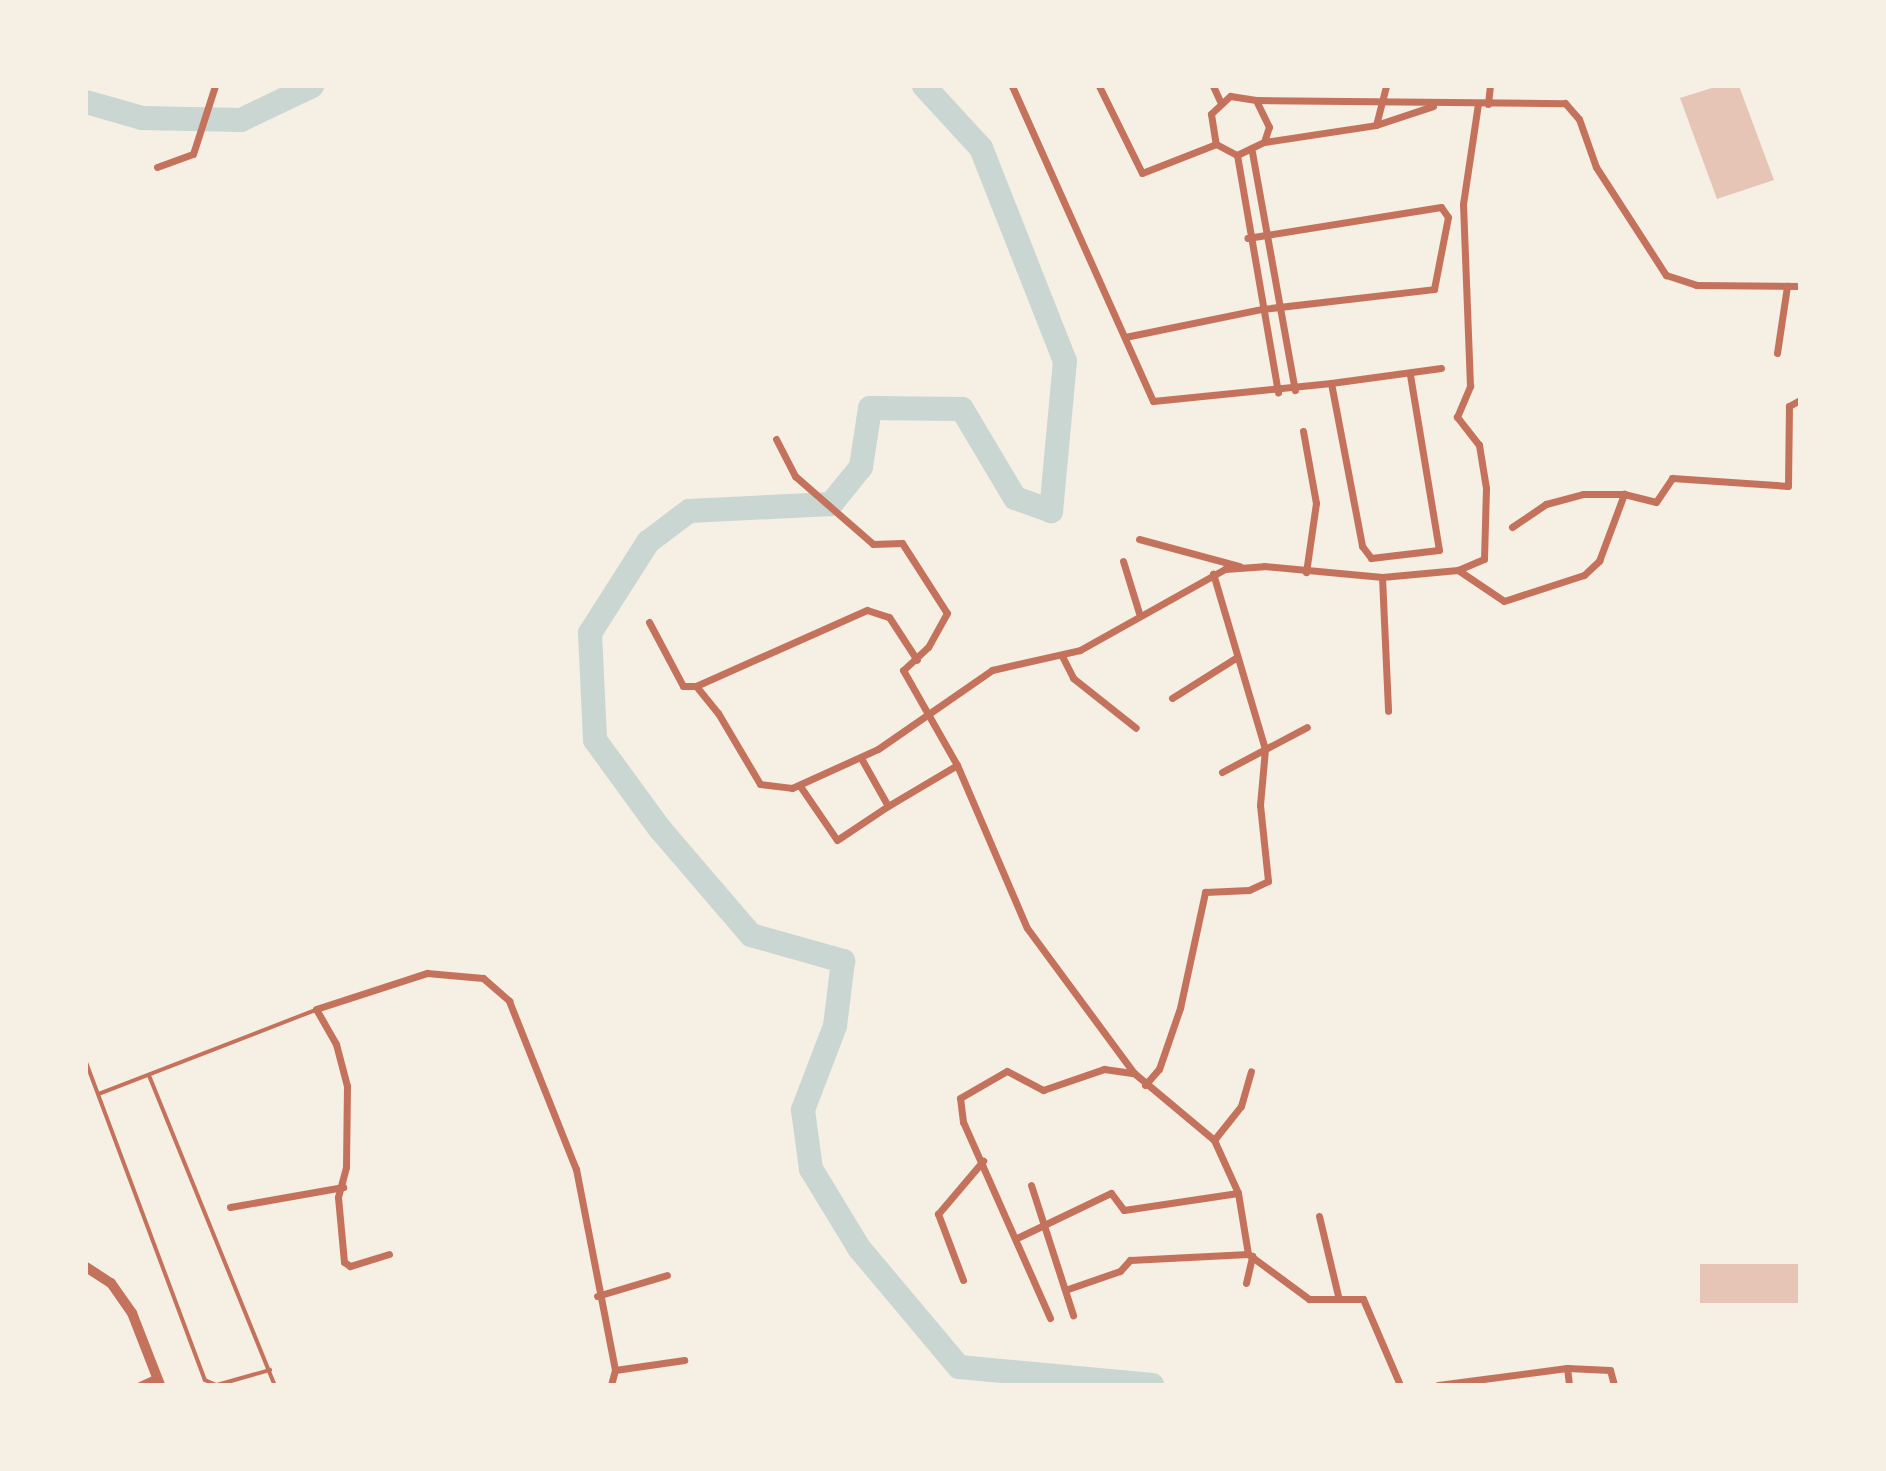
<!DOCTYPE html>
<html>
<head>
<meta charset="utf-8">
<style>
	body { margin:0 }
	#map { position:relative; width:1886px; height:1471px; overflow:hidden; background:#f6efe4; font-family:"Source Sans 3",sans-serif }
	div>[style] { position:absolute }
	.river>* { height:24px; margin:-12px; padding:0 12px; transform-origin:12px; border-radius:12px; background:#c9d6d2 }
	.building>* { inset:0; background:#e6c5b7; transform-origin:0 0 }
	.service>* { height:3.5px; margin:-1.75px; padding:0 1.75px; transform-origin:1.75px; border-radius:1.75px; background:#c5725c }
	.minor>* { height:7px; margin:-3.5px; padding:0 3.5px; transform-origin:3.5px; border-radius:3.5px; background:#c5725c }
	.tertiary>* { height:10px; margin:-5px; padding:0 5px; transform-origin:5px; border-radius:5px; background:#c5725c }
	span { translate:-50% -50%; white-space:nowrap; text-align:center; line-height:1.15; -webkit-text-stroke:6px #f6efe4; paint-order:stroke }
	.frame { position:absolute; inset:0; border:88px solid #f6efe4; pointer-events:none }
</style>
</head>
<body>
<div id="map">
	<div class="river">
		<div style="left:924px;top:86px;width:84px;rotate:47.4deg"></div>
		<div style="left:981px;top:148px;width:229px;rotate:68.5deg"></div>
		<div style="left:1065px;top:361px;width:151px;rotate:95.3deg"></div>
		<div style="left:1051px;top:511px;width:38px;rotate:-160deg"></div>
		<div style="left:1015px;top:498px;width:104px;rotate:-120.8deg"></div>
		<div style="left:962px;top:409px;width:92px;rotate:-179.4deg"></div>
		<div style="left:870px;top:408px;width:60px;rotate:98.7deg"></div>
		<div style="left:861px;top:467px;width:48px;rotate:129deg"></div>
		<div style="left:831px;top:504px;width:142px;rotate:177.2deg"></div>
		<div style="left:689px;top:511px;width:51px;rotate:142.9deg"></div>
		<div style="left:648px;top:542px;width:108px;rotate:122.5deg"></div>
		<div style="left:590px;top:633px;width:107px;rotate:87.3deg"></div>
		<div style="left:595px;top:740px;width:110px;rotate:53.9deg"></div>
		<div style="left:660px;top:829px;width:140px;rotate:49.4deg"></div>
		<div style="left:751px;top:935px;width:96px;rotate:15.8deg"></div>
		<div style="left:843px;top:961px;width:65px;rotate:97deg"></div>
		<div style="left:835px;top:1026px;width:90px;rotate:110.9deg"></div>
		<div style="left:803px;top:1110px;width:60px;rotate:82.3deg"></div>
		<div style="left:811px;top:1169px;width:92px;rotate:58.7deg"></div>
		<div style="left:859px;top:1248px;width:155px;rotate:50deg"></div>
		<div style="left:959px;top:1367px;width:194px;rotate:5.3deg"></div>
		<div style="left:86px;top:102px;width:58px;rotate:15.9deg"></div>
		<div style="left:142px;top:118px;width:99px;rotate:1.2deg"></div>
		<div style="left:241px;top:120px;width:79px;rotate:-25.6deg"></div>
	</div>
	<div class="building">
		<div style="clip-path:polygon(1718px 86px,1739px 86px,1774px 180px,1717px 199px,1680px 98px)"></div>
		<div style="left:1800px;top:1264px;width:39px;height:100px;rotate:90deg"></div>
	</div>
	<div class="service">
		<div style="left:86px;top:1061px;width:340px;rotate:69.5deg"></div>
		<div style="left:205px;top:1380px;width:13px;rotate:23deg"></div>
		<div style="left:217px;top:1385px;width:55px;rotate:-15.8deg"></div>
		<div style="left:150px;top:1077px;width:332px;rotate:67.9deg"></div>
		<div style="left:99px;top:1094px;width:233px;rotate:-21.2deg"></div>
	</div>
	<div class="minor">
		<div style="left:1012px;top:86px;width:345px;rotate:65.9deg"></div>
		<div style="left:1153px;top:401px;width:179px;rotate:-5.8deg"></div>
		<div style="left:1331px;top:383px;width:166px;rotate:79.2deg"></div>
		<div style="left:1362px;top:546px;width:15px;rotate:53deg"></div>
		<div style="left:1371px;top:558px;width:68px;rotate:-6.7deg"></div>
		<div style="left:1439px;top:550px;width:177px;rotate:-99.4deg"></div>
		<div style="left:1099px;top:86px;width:97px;rotate:63.7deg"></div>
		<div style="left:1142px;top:173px;width:79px;rotate:-21.4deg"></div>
		<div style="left:1213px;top:86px;width:17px;rotate:65deg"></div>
		<div style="left:1256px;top:100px;width:309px;rotate:0.6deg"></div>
		<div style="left:1565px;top:103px;width:21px;rotate:49deg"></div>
		<div style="left:1579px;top:119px;width:51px;rotate:70.5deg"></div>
		<div style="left:1596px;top:167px;width:129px;rotate:57.1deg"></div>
		<div style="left:1666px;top:275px;width:32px;rotate:18deg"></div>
		<div style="left:1696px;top:285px;width:104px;rotate:0.6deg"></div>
		<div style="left:1488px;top:104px;width:18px;rotate:-84deg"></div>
		<div style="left:1376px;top:125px;width:40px;rotate:-75.6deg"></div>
		<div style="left:1264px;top:142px;width:16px;rotate:-72deg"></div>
		<div style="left:1269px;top:127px;width:30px;rotate:-116deg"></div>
		<div style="left:1256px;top:100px;width:26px;rotate:-171deg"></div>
		<div style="left:1230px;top:96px;width:26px;rotate:137deg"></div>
		<div style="left:1211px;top:114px;width:30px;rotate:81deg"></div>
		<div style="left:1216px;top:144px;width:24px;rotate:28deg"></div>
		<div style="left:1237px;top:155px;width:30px;rotate:-26deg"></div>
		<div style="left:1264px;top:142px;width:113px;rotate:-8.6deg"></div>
		<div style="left:1376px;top:125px;width:60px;rotate:-18.4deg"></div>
		<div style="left:1252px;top:152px;width:242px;rotate:79.8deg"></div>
		<div style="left:1237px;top:155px;width:241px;rotate:80.2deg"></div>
		<div style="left:157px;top:167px;width:38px;rotate:-20deg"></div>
		<div style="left:193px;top:154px;width:71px;rotate:-72.1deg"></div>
		<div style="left:1125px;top:337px;width:140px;rotate:-11.6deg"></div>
		<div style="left:1262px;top:309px;width:173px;rotate:-6.6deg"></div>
		<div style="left:1434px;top:289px;width:73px;rotate:-79deg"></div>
		<div style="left:1448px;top:217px;width:12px;rotate:-125deg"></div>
		<div style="left:1441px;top:207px;width:196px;rotate:170.9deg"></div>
		<div style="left:1777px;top:353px;width:68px;rotate:-81.5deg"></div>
		<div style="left:1331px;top:383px;width:111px;rotate:-7.8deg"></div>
		<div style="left:1303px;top:431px;width:73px;rotate:79.8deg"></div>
		<div style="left:1316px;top:503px;width:70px;rotate:98.2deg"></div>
		<div style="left:776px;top:439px;width:42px;rotate:62.8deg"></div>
		<div style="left:795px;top:476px;width:103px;rotate:41.1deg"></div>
		<div style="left:873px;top:544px;width:29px;rotate:-2deg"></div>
		<div style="left:902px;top:543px;width:83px;rotate:57.3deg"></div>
		<div style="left:947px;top:613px;width:39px;rotate:119deg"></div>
		<div style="left:928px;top:647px;width:34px;rotate:137deg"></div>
		<div style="left:903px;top:670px;width:109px;rotate:60.4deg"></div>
		<div style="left:957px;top:765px;width:177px;rotate:66.8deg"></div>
		<div style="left:1027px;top:928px;width:180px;rotate:53.6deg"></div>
		<div style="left:1134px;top:1073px;width:104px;rotate:39.9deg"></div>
		<div style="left:1214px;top:1140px;width:58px;rotate:65.6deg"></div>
		<div style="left:1238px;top:1193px;width:62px;rotate:80.7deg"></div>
		<div style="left:1248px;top:1254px;width:76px;rotate:36.4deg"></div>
		<div style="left:1309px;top:1299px;width:54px"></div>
		<div style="left:1363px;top:1299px;width:94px;rotate:66.7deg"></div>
		<div style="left:1512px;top:527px;width:41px;rotate:-34.1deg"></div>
		<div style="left:1546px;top:504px;width:38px;rotate:-15deg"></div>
		<div style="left:1583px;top:494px;width:41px"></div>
		<div style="left:1139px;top:539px;width:104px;rotate:15.1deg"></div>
		<div style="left:1123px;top:561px;width:54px;rotate:72.9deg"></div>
		<div style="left:1458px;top:570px;width:28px;rotate:-23deg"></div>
		<div style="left:1484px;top:559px;width:71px;rotate:-88.4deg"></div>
		<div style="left:1486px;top:488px;width:44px;rotate:-99.2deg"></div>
		<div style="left:1479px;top:445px;width:36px;rotate:-128deg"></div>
		<div style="left:1457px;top:417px;width:34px;rotate:-67deg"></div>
		<div style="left:1470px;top:386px;width:182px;rotate:-92.2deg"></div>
		<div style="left:1463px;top:204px;width:101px;rotate:-81.5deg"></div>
		<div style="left:1382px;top:577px;width:134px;rotate:87.4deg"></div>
		<div style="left:649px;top:622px;width:72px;rotate:62deg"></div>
		<div style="left:683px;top:686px;width:13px"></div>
		<div style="left:696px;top:686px;width:35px;rotate:51deg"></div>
		<div style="left:718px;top:713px;width:82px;rotate:59.4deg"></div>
		<div style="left:760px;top:784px;width:32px;rotate:7deg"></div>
		<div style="left:792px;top:788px;width:94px;rotate:-24.4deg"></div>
		<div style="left:878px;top:749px;width:139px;rotate:-34.7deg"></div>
		<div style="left:992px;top:670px;width:90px;rotate:-12.8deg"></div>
		<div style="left:1080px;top:650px;width:166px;rotate:-29.2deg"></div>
		<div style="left:1225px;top:569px;width:39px;rotate:-4deg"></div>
		<div style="left:1264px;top:566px;width:119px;rotate:5.3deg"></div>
		<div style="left:1382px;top:577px;width:76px;rotate:-5.3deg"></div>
		<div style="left:1458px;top:570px;width:55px;rotate:34deg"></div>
		<div style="left:1504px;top:601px;width:84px;rotate:-18deg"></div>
		<div style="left:1584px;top:575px;width:21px;rotate:-43deg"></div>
		<div style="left:1599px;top:561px;width:72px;rotate:-69.5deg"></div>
		<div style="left:1624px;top:494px;width:33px;rotate:14deg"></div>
		<div style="left:1656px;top:502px;width:29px;rotate:-56deg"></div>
		<div style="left:1672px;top:478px;width:116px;rotate:3.9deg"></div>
		<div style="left:1788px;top:486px;width:80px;rotate:-89.3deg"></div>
		<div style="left:1789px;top:406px;width:13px;rotate:-29deg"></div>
		<div style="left:1062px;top:656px;width:25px;rotate:63deg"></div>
		<div style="left:1073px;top:678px;width:80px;rotate:38.4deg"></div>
		<div style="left:696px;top:686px;width:187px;rotate:-24deg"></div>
		<div style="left:867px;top:610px;width:23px;rotate:18deg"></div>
		<div style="left:889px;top:617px;width:51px;rotate:56.9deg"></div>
		<div style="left:1172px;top:698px;width:77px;rotate:-32.2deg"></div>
		<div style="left:1222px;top:772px;width:96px;rotate:-27.9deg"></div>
		<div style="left:800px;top:786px;width:65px;rotate:55.6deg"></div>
		<div style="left:837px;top:840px;width:61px;rotate:-33.7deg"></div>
		<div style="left:888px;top:806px;width:55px;rotate:-119.4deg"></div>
		<div style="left:888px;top:806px;width:80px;rotate:-30.7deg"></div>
		<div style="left:1145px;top:1085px;width:21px;rotate:-49deg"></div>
		<div style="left:1159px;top:1069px;width:65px;rotate:-71deg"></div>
		<div style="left:1180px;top:1008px;width:119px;rotate:-77.8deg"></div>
		<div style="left:1205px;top:892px;width:44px;rotate:-2.6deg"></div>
		<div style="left:1249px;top:890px;width:21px;rotate:-25deg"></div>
		<div style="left:1268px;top:881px;width:76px;rotate:-96deg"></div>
		<div style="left:1260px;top:805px;width:56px;rotate:-84.9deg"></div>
		<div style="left:1265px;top:749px;width:183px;rotate:-106.5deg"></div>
		<div style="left:1214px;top:1140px;width:43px;rotate:-51.5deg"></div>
		<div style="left:1241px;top:1106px;width:36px;rotate:-74deg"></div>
		<div style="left:1031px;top:1185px;width:137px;rotate:72.1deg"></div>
		<div style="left:230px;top:1207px;width:115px;rotate:-10deg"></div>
		<div style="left:1319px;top:1216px;width:82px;rotate:76.6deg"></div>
		<div style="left:1019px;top:1237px;width:102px;rotate:-25.6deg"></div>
		<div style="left:1111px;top:1193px;width:21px;rotate:53deg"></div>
		<div style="left:1124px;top:1210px;width:115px;rotate:-8.5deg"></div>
		<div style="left:389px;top:1254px;width:41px;rotate:162.9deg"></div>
		<div style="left:350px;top:1266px;width:7px;rotate:-146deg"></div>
		<div style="left:344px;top:1262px;width:65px;rotate:-95.3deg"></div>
		<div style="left:338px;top:1197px;width:31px;rotate:-75deg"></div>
		<div style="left:346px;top:1167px;width:81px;rotate:-89.3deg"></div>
		<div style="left:347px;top:1086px;width:43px;rotate:-104.7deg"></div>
		<div style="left:336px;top:1044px;width:40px;rotate:-119.7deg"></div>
		<div style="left:316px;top:1009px;width:117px;rotate:-18deg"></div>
		<div style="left:427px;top:973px;width:56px;rotate:5.1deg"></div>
		<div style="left:483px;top:978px;width:35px;rotate:41deg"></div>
		<div style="left:509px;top:1001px;width:181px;rotate:68.3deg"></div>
		<div style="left:576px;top:1169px;width:205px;rotate:79deg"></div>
		<div style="left:615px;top:1370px;width:16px;rotate:105deg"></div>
		<div style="left:963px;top:1280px;width:71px;rotate:-110.7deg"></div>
		<div style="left:938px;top:1214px;width:70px;rotate:-49.7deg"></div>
		<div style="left:1246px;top:1283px;width:28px;rotate:-77deg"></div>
		<div style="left:1068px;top:1289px;width:55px;rotate:-19.1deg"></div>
		<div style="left:1120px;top:1271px;width:15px;rotate:-48deg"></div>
		<div style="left:1130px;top:1260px;width:118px;rotate:-2.9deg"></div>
		<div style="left:597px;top:1296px;width:73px;rotate:-16.7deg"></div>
		<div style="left:1050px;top:1318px;width:214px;rotate:-113.9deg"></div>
		<div style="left:963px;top:1122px;width:24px;rotate:-97deg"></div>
		<div style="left:960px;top:1098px;width:54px;rotate:-29.9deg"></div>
		<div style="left:1007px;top:1071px;width:41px;rotate:27.8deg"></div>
		<div style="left:1043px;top:1090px;width:65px;rotate:-19deg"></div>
		<div style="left:1104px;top:1069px;width:30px;rotate:8deg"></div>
		<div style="left:1567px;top:1368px;width:17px;rotate:83deg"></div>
		<div style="left:615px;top:1370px;width:70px;rotate:-8.2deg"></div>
		<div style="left:140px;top:1385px;width:19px;rotate:-25deg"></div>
		<div style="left:1438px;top:1385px;width:130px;rotate:-7.5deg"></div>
		<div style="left:1567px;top:1368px;width:43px;rotate:2.7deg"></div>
		<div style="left:1610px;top:1370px;width:16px;rotate:75deg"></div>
	</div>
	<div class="tertiary">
		<div style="left:86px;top:1267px;width:30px;rotate:33deg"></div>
		<div style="left:111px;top:1283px;width:37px;rotate:55deg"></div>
		<div style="left:132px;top:1313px;width:77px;rotate:68.7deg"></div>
	</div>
	<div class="frame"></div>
</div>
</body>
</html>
